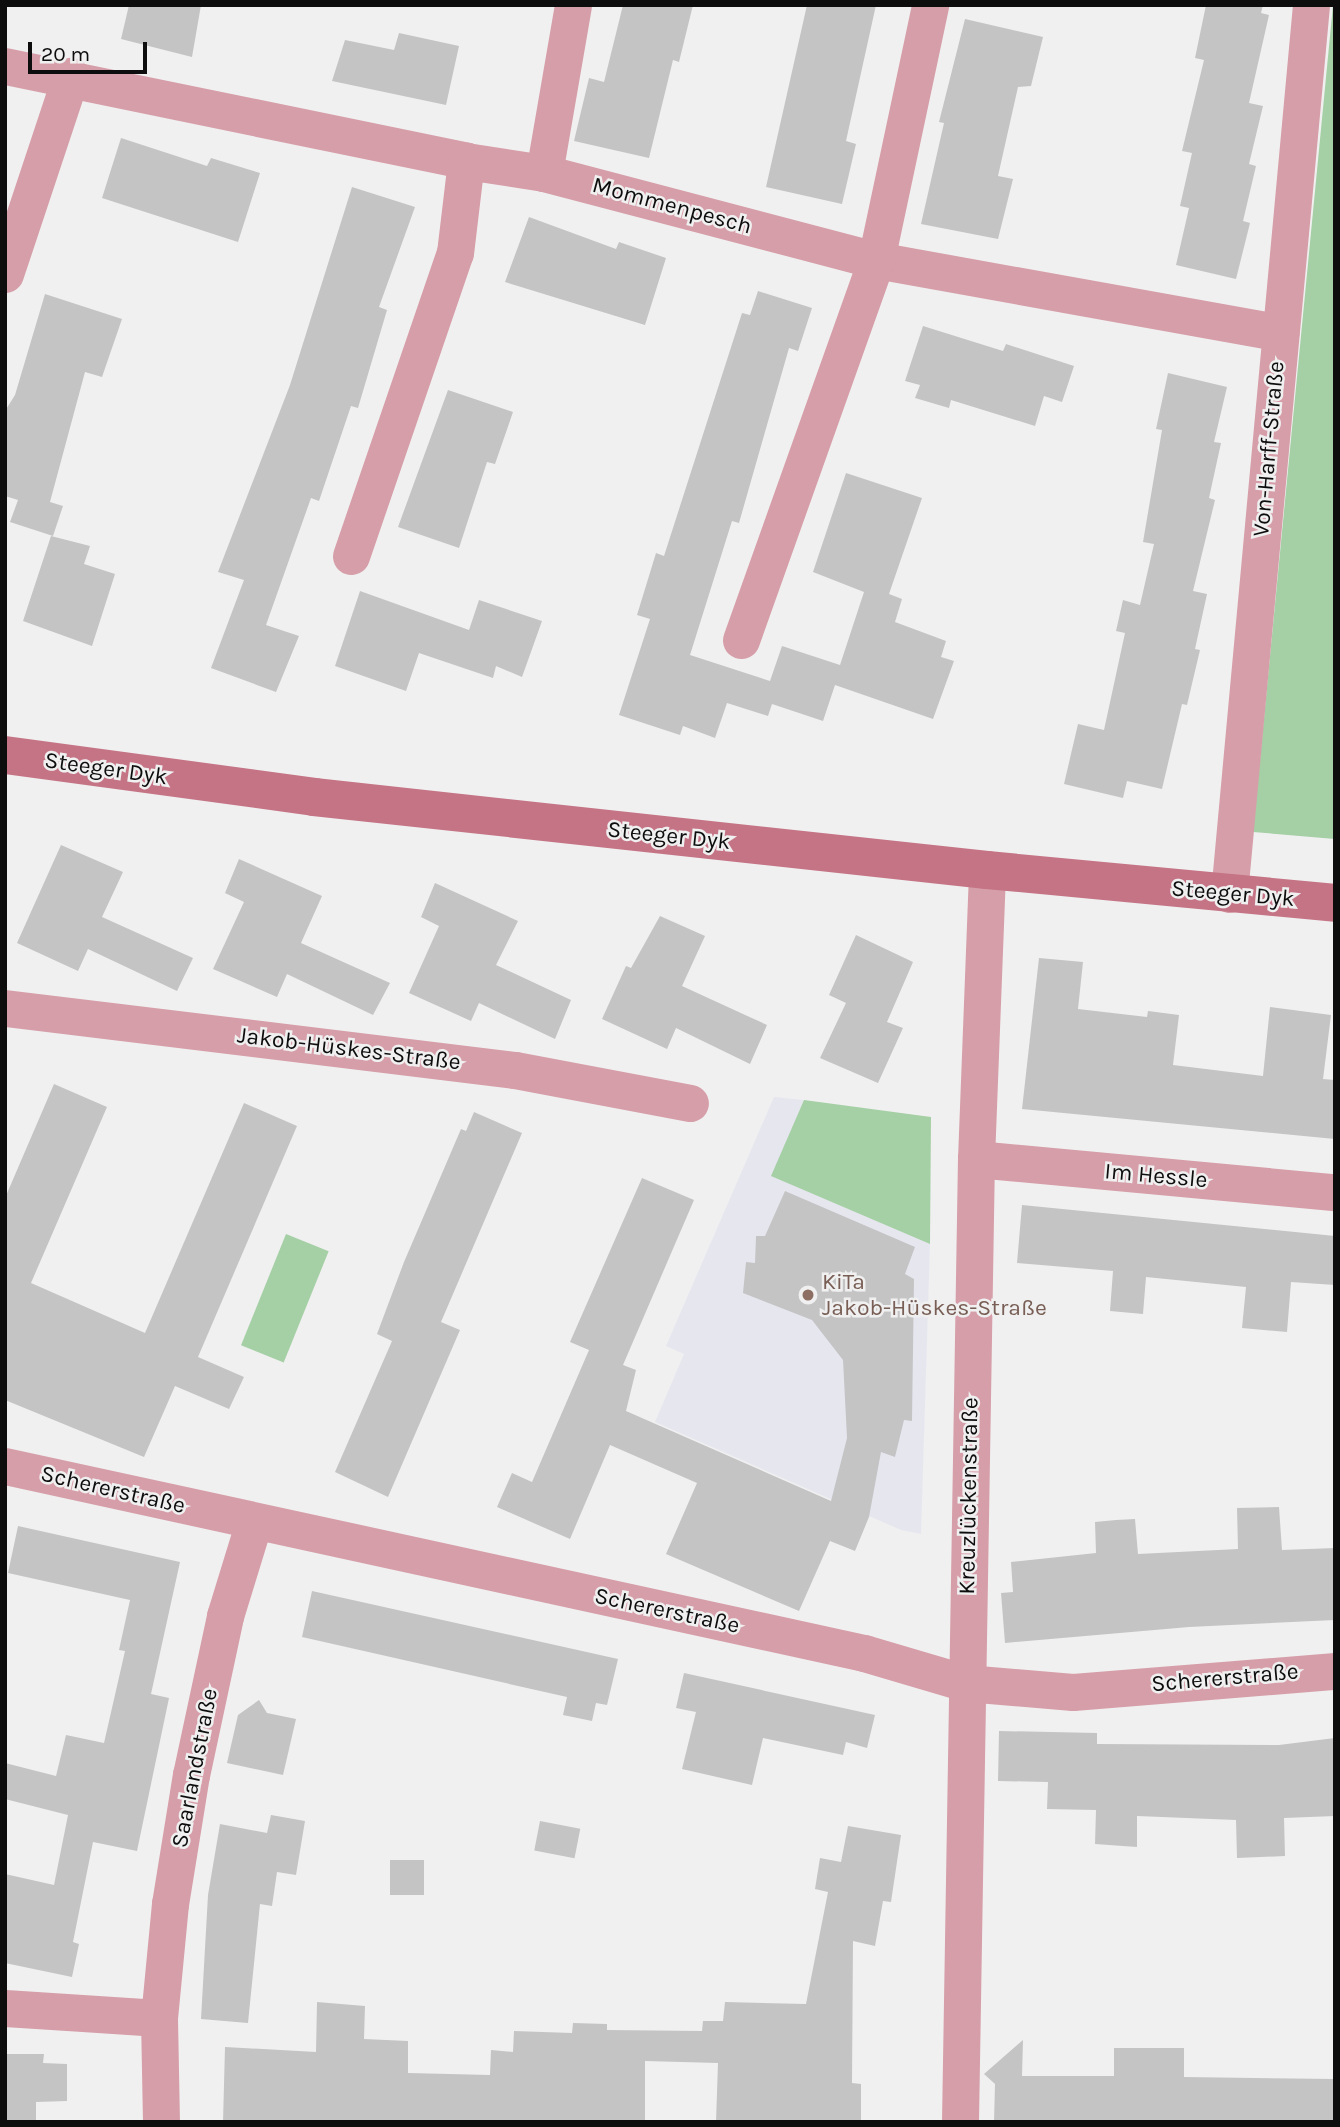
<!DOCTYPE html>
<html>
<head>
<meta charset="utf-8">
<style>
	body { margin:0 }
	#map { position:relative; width:1340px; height:2127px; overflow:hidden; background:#f0f0f1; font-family:Karla,sans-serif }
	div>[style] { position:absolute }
	.built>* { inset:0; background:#e6e6ef }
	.green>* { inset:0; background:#a5cfa4; transform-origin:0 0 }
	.building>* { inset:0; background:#c4c4c5; transform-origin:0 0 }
	.street>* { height:37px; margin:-18.5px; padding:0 18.5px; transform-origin:18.5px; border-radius:18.5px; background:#d69ea8 }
	.secondary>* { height:38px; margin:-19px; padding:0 19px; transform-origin:19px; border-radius:19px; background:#c57485 }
	.dots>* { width:19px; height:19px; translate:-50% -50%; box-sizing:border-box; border:4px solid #f0f0f1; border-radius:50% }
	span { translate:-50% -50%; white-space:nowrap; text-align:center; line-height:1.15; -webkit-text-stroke:5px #f0f0f1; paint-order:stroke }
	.street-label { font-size:23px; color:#0d0d0d }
	.education-label { font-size:23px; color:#785e54 }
	.left { translate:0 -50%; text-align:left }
	.frame { position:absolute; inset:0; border:7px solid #0d0d0d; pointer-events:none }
	.scale { position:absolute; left:28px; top:42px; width:119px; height:32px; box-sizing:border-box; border:4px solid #0d0d0d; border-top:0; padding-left:9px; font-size:21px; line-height:24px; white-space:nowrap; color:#0d0d0d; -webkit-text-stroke:5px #f0f0f1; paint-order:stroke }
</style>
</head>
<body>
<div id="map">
	<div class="built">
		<div style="clip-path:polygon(774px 1097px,804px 1100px,772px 1176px,930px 1244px,921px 1534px,901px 1530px,655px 1422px,684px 1354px,666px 1346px)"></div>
	</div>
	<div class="green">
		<div style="clip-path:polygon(1333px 5px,1335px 5px,1335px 839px,1253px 832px)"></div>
		<div style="clip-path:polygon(804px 1100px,931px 1117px,930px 1244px,771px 1176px)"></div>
		<div style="left:286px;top:1234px;width:46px;height:120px;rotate:22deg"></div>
	</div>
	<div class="building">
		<div style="clip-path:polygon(129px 5px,201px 5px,192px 57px,121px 39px)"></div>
		<div style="clip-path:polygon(623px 5px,693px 5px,679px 62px,673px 60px,649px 158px,574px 141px,589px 78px,604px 82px)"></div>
		<div style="clip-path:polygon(807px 5px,876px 5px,846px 141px,856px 144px,842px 204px,766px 187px)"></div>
		<div style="clip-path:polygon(1206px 5px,1263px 5px,1261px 13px,1269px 15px,1249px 103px,1263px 106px,1249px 164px,1256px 166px,1243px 221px,1250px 223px,1236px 279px,1176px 265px,1189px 208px,1180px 206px,1192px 153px,1182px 151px,1204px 60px,1195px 58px)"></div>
		<div style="clip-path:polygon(965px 19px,1043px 37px,1031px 86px,1018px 87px,998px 176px,1013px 179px,998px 239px,921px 224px,944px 123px,939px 122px)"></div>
		<div style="clip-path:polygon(399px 33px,459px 46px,446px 105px,332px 81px,345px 40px,394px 50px)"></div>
		<div style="clip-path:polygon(121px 138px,207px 166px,211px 158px,260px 173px,238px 242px,102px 198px)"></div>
		<div style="clip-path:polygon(352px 187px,415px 207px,379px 307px,387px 310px,358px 408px,351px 406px,319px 501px,311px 498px,266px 625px,299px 636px,276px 692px,211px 668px,244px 580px,218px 572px,290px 385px)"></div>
		<div style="clip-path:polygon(529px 217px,616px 249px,619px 242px,666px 258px,645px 325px,505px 282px)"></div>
		<div style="clip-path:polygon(758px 291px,812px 308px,798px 351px,789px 348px,739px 523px,732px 521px,690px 655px,770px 681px,782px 646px,840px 665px,864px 592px,813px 572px,846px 473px,922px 498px,889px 594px,902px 599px,895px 622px,946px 641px,941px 657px,954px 661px,933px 719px,835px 685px,823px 721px,772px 704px,768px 716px,727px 703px,715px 738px,683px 726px,680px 735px,619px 715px,650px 619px,637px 615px,656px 553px,664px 556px,742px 313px,750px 315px)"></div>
		<div style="clip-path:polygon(45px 294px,122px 319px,102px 377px,85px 372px,50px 502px,63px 506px,53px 536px,10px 522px,18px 500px,5px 496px,5px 411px,15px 395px)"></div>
		<div style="clip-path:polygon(923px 326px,1003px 351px,1006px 344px,1074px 366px,1062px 402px,1044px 396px,1035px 426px,951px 400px,949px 408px,915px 398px,920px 385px,905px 381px)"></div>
		<div style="clip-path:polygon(1168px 373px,1227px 387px,1214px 442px,1221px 443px,1209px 498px,1215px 500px,1193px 591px,1207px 594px,1195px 649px,1200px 650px,1187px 705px,1182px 704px,1162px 789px,1127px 781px,1123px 798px,1064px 784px,1078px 724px,1104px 730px,1125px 633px,1116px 631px,1123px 600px,1140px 605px,1154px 544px,1143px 542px,1162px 430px,1156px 429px)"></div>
		<div style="clip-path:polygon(448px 390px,513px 412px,495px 464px,487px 462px,459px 548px,398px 527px)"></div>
		<div style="clip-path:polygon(51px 536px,90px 546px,84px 564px,115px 574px,92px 646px,23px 621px)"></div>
		<div style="clip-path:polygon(360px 591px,469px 630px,479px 600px,542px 621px,522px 677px,496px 666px,493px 678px,419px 653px,406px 691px,335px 666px)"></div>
		<div style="clip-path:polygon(61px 845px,123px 872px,102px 917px,193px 958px,177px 991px,88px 949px,78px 971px,17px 943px)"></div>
		<div style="clip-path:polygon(239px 859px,322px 896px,301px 943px,390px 983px,373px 1015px,287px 974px,277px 997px,213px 969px,244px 902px,225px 893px)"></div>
		<div style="clip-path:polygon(435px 883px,518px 921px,496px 965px,571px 1000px,555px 1039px,479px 1003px,471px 1021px,409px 993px,439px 926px,421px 917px)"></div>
		<div style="clip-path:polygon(660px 916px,705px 936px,682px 986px,767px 1025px,750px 1064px,676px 1028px,667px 1049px,602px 1019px,626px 966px,631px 968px)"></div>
		<div style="clip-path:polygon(856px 935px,913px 962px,887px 1022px,903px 1028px,878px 1083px,820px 1058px,846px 1003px,829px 995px)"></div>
		<div style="clip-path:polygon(1039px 958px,1083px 962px,1078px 1009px,1147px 1017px,1148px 1011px,1179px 1015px,1173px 1065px,1263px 1076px,1270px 1007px,1331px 1015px,1323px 1079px,1335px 1080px,1335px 1139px,1022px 1109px)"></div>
		<div style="clip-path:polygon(54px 1084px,107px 1107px,31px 1283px,145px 1333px,244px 1103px,297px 1126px,198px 1357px,244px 1377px,229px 1409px,175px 1386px,144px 1457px,5px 1400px,5px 1198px)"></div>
		<div style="clip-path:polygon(474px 1112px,522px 1133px,441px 1322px,460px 1330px,388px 1497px,335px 1472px,392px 1341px,377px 1334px,404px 1262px,461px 1129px,466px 1131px)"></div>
		<div style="clip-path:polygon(642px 1178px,694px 1200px,623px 1365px,636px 1370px,626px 1411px,831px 1501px,847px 1438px,843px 1360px,812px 1320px,743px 1293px,746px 1262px,755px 1263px,756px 1236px,765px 1236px,785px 1191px,915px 1247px,905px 1274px,914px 1279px,912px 1421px,904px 1420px,895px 1457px,881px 1452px,869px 1517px,855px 1551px,830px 1541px,799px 1611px,666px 1554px,697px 1483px,610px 1445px,570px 1539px,497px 1507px,512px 1473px,532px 1482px,589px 1350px,570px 1342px)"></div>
		<div style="clip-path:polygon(1022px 1205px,1335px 1236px,1335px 1285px,1291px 1282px,1287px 1332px,1242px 1328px,1246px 1287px,1146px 1277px,1143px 1314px,1110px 1311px,1113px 1271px,1017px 1263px)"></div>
		<div style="clip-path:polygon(1279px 1507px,1282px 1550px,1335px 1548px,1335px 1620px,1189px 1627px,1005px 1643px,1001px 1593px,1013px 1592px,1011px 1562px,1096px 1553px,1095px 1522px,1116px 1520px,1135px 1519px,1138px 1554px,1238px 1549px,1237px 1508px)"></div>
		<div style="clip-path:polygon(18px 1526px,180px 1562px,151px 1694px,169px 1698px,137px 1851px,93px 1842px,73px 1942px,79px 1944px,72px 1977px,5px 1963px,5px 1874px,54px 1885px,68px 1815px,5px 1799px,5px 1763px,56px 1776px,66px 1735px,104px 1743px,125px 1651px,119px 1650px,130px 1600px,8px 1573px)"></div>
		<div style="clip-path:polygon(312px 1591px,618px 1659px,607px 1705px,596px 1703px,592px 1721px,563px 1715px,567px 1697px,302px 1637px)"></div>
		<div style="clip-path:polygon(684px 1673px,875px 1715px,867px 1748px,846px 1742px,843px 1755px,763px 1738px,752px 1785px,682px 1769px,696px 1712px,676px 1708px)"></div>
		<div style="clip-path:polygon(259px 1700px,267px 1713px,296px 1719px,283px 1775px,227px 1763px,238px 1715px)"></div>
		<div style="clip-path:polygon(999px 1731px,1097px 1733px,1097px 1744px,1279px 1745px,1335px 1738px,1335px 1816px,1284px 1818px,1285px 1856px,1237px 1858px,1236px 1820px,1137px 1816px,1137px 1847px,1095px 1844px,1096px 1810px,1047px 1809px,1048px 1782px,998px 1781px)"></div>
		<div style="clip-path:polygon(271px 1815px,305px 1821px,296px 1875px,277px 1872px,272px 1906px,260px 1904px,248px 2023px,201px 2019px,208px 1895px,220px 1824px,267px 1833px)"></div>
		<div style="left:540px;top:1821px;width:41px;height:30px;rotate:11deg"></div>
		<div style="clip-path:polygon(848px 1826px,901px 1835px,891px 1902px,883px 1901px,875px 1946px,853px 1941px,852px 2083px,861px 2084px,861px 2122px,716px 2122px,718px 2063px,645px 2061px,645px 2122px,223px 2122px,225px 2047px,316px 2052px,317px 2002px,365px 2006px,364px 2039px,408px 2041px,408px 2073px,490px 2075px,491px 2050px,513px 2052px,514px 2031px,572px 2033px,573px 2023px,607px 2024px,607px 2030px,702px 2031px,703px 2021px,723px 2021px,725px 2002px,806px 2004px,828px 1892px,815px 1889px,820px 1858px,841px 1862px)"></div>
		<div style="left:390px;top:1860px;width:34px;height:35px"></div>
		<div style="clip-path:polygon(1023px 2040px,1022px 2076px,1114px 2076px,1114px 2048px,1184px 2048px,1184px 2077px,1335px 2079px,1335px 2122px,994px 2122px,995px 2084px,984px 2074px)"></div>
		<div style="clip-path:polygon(5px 2054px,44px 2054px,43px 2063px,67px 2064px,67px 2101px,36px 2102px,36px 2121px,5px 2120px)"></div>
	</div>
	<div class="street">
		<div style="left:5px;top:66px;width:471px;rotate:11.6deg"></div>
		<div style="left:466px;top:161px;width:79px;rotate:8.7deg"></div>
		<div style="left:544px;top:173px;width:343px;rotate:14.7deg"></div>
		<div style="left:876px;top:260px;width:411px;rotate:10.2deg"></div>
		<div style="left:544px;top:173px;width:170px;rotate:-80.2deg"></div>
		<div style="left:5px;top:274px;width:209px;rotate:-71.6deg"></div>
		<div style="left:351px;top:556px;width:320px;rotate:-71.1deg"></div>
		<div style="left:455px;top:253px;width:93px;rotate:-83.2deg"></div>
		<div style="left:741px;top:640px;width:403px;rotate:-70.4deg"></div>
		<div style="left:876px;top:260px;width:261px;rotate:-78deg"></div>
		<div style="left:1229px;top:894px;width:893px;rotate:-84.73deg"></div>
		<div style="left:5px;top:1008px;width:514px;rotate:6.93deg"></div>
		<div style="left:515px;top:1070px;width:178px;rotate:10.7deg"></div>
		<div style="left:976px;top:1159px;width:361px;rotate:5.3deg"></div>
		<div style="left:5px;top:1466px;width:879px;rotate:12.28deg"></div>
		<div style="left:864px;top:1653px;width:106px;rotate:16.4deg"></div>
		<div style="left:966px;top:1683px;width:107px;rotate:4.8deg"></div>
		<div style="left:1073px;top:1692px;width:263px;rotate:-4.6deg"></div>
		<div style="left:5px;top:2008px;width:154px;rotate:3.7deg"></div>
		<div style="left:161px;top:2122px;width:104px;rotate:-91.1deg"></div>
		<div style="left:159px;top:2018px;width:115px;rotate:-84.5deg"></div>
		<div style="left:170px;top:1904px;width:131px;rotate:-80.8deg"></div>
		<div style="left:191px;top:1775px;width:163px;rotate:-77.9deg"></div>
		<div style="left:225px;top:1616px;width:98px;rotate:-72.9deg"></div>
		<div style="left:960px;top:2122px;width:963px;rotate:-89.05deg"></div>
		<div style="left:976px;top:1159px;width:289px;rotate:-87.8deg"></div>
	</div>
	<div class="secondary">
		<div style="left:5px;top:755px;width:312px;rotate:7.7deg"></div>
		<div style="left:314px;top:797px;width:677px;rotate:6.19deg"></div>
		<div style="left:987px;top:870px;width:350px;rotate:5.4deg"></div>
	</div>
	<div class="dots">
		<div style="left:808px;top:1295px;background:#8d6e63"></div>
	</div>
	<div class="street-label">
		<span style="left:672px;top:206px;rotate:15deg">Mommenpesch</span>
		<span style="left:1269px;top:449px;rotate:-85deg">Von-Harff-Straße</span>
		<span style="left:106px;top:769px;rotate:8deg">Steeger Dyk</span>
		<span style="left:669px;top:836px;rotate:6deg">Steeger Dyk</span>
		<span style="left:1233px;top:894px;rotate:5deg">Steeger Dyk</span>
		<span style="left:349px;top:1049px;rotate:7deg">Jakob-Hüskes-Straße</span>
		<span style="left:1156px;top:1176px;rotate:5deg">Im Hessle</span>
		<span style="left:113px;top:1490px;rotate:13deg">Schererstraße</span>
		<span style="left:969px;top:1496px;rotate:-89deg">Kreuzlückenstraße</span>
		<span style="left:667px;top:1611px;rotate:12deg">Schererstraße</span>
		<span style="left:1225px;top:1678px;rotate:-5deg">Schererstraße</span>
		<span style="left:195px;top:1768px;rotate:-79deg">Saarlandstraße</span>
	</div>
	<div class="education-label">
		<span class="left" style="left:822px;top:1295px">KiTa<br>Jakob-Hüskes-Straße</span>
	</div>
	<div class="frame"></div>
	<div class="scale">20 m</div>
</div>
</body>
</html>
